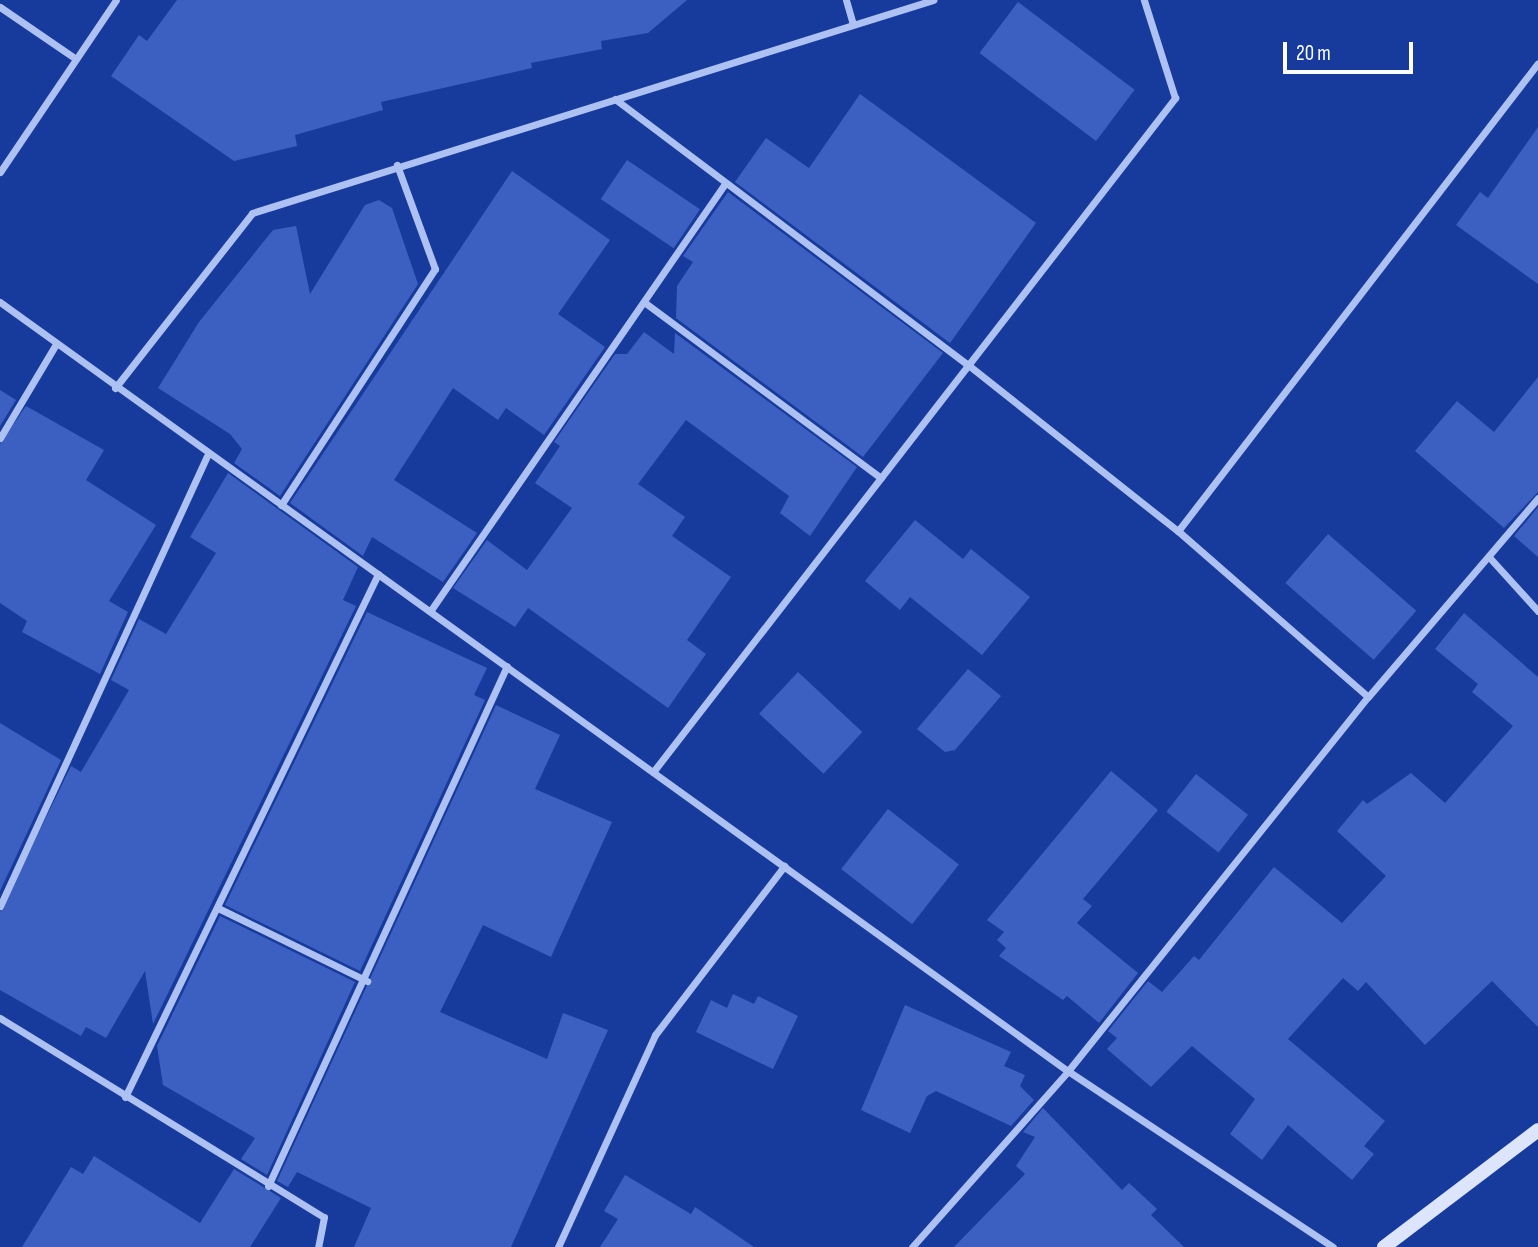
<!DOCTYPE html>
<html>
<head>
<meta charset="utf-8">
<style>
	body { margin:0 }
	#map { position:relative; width:1538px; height:1247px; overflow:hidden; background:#173a9d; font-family:"Sofia Sans Condensed",sans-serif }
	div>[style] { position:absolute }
	.building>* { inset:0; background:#3b60c2; transform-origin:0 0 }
	.street>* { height:7px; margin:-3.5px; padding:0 3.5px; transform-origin:3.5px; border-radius:3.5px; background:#aec1f3 }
	.secondary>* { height:14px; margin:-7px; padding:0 7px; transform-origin:7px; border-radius:7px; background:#dde5fc }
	span { translate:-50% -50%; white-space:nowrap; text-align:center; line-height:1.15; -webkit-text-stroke:5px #173a9d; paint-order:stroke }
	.scale { position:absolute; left:1283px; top:42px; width:130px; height:32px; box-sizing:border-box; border:4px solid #fff; border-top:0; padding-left:9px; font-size:21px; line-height:24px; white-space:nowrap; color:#fff; -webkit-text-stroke:5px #173a9d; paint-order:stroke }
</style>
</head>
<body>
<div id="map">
	<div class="building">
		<div style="clip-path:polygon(177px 0,687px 0,648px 33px,601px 41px,602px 49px,531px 63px,532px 68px,381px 102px,383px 110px,295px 135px,297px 146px,234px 161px,111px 76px,139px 35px,147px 41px)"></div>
		<div style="left:1018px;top:2px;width:146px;height:64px;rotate:37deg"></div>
		<div style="clip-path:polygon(860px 94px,1036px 223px,950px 343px,735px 182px,766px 138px,809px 168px)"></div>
		<div style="clip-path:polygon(1538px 127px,1538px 284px,1456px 225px,1480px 192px,1488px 198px)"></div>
		<div style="left:627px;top:160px;width:88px;height:47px;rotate:34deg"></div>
		<div style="clip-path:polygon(512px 171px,610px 240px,558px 314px,605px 347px,544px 435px,506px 408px,498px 420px,453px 388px,394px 480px,477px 533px,443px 582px,372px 537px,363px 556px,290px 503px)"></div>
		<div style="clip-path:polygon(728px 192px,943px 353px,863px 457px,676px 318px,677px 286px,693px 262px,683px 256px)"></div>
		<div style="clip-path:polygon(379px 200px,392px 208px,418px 284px,280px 496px,234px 463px,242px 449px,230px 434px,158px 388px,199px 322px,273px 230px,296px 226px,310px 294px,365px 205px)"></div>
		<div style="clip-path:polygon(644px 332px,674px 354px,675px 333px,857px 467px,810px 536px,780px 513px,789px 496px,686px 420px,638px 484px,685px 517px,672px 536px,731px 577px,687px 640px,706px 654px,668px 708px,528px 608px,515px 627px,453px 588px,487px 540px,527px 570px,572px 508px,535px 483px,560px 446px,554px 442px,615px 354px,627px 354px)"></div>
		<div style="clip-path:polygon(1538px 377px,1538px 492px,1504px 528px,1415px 451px,1457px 401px,1494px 432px)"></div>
		<div style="clip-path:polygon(0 390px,16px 400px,0 426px)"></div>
		<div style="clip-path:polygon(26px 406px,104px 450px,86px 480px,156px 525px,109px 601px,128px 612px,100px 674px,22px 632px,27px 621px,0 603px,0 444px)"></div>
		<div style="clip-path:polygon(228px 473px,358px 567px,343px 600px,356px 606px,153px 1024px,145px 971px,106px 1038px,86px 1027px,81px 1036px,0 990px,0 912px,71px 766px,81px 772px,129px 690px,111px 680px,139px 619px,166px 634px,216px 553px,190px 537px)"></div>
		<div style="clip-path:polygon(1538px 507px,1538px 557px,1514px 536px)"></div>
		<div style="clip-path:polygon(915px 520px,963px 559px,971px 549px,1030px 597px,982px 655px,910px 597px,900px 610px,865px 581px)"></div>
		<div style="left:1328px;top:534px;width:117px;height:65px;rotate:41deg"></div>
		<div style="clip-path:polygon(367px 612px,487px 668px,474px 695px,485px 700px,360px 971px,225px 905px)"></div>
		<div style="clip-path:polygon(1464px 613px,1538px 677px,1538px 1027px,1492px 981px,1425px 1045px,1366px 982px,1358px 991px,1343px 978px,1288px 1039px,1385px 1121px,1364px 1146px,1374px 1154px,1352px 1180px,1288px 1125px,1262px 1160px,1230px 1134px,1255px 1099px,1192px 1046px,1151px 1087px,1107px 1049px,1117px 1038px,1108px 1031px,1148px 981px,1162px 992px,1194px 956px,1199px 960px,1274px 867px,1342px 923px,1386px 876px,1337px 831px,1363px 800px,1367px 804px,1411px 773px,1445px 803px,1513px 726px,1472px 692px,1478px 684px,1435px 649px)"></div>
		<div style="clip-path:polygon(968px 669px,1001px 696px,955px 750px,945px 752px,917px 729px)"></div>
		<div style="left:798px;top:672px;width:88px;height:57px;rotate:43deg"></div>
		<div style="clip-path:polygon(496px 705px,560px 735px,535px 789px,612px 822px,551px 957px,483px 925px,440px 1012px,547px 1059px,563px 1013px,608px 1030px,511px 1247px,354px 1247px,371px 1208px,297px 1172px,288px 1187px,277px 1181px)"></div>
		<div style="clip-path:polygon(0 723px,61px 760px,0 891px)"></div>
		<div style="clip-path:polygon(1111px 771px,1158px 810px,1083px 899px,1092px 906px,1077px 923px,1138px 973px,1099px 1023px,1067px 996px,1063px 1000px,999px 956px,1006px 948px,997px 940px,1004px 932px,987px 920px)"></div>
		<div style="left:1196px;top:774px;width:66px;height:48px;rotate:38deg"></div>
		<div style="left:888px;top:809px;width:90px;height:76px;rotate:38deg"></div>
		<div style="clip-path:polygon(220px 916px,355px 982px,267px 1175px,241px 1159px,255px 1138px,163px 1085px,157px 1046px)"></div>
		<div style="clip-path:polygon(733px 994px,754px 1004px,758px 996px,798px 1016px,773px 1069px,696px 1032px,711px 1000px,727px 1008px)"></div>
		<div style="clip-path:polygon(905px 1005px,1011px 1052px,1004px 1066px,1025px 1075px,1020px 1086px,1034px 1100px,1011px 1126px,936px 1091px,927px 1096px,910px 1133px,861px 1110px)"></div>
		<div style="clip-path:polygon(1043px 1108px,1122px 1190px,1129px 1183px,1157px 1209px,1151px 1215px,1184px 1247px,954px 1247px,1025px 1174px,1016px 1166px,1035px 1137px,1023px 1132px)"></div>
		<div style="clip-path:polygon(94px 1156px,200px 1223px,234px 1169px,281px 1198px,250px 1247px,22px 1247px,71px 1167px,83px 1174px)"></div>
		<div style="clip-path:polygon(625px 1175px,691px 1214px,695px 1207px,754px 1247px,600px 1247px,618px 1219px,604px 1211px)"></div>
	</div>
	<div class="street">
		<div style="left:846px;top:0;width:25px;rotate:74deg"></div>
		<div style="left:0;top:7px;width:88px;rotate:34.4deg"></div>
		<div style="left:615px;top:99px;width:441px;rotate:37deg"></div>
		<div style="left:967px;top:364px;width:269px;rotate:38.4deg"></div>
		<div style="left:1178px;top:531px;width:252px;rotate:41.1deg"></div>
		<div style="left:0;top:172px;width:207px;rotate:-56deg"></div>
		<div style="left:0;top:302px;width:1316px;rotate:35.76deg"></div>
		<div style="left:1068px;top:1071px;width:318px;rotate:33.6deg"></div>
		<div style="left:644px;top:302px;width:295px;rotate:36.6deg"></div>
		<div style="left:115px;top:388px;width:222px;rotate:-51.9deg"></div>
		<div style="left:252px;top:213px;width:714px;rotate:-17.37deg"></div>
		<div style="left:0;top:438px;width:109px;rotate:-59.2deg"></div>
		<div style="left:281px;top:505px;width:282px;rotate:-56.9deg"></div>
		<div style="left:435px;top:269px;width:111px;rotate:-110.1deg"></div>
		<div style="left:1178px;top:531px;width:590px;rotate:-52.43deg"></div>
		<div style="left:1489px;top:557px;width:73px;rotate:47.8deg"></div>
		<div style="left:431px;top:610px;width:516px;rotate:-55.42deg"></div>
		<div style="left:653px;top:772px;width:853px;rotate:-52.24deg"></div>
		<div style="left:1175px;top:98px;width:103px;rotate:-107.6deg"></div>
		<div style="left:0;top:906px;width:495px;rotate:-65.3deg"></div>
		<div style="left:220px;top:909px;width:164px;rotate:26.1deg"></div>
		<div style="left:0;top:1018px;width:380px;rotate:31.6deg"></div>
		<div style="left:324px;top:1217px;width:31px;rotate:101deg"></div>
		<div style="left:125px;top:1097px;width:581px;rotate:-64.18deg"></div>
		<div style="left:268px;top:1186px;width:572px;rotate:-65.32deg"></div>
		<div style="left:558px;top:1247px;width:233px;rotate:-65.4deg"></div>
		<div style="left:655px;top:1035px;width:213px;rotate:-52.6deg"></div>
		<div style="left:912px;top:1247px;width:235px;rotate:-48.4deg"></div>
		<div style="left:1068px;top:1071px;width:479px;rotate:-51.3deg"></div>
		<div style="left:1368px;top:697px;width:262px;rotate:-49.5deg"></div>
	</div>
	<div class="secondary">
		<div style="left:1384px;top:1247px;width:193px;rotate:-37.2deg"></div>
	</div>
	<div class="scale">20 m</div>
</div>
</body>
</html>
